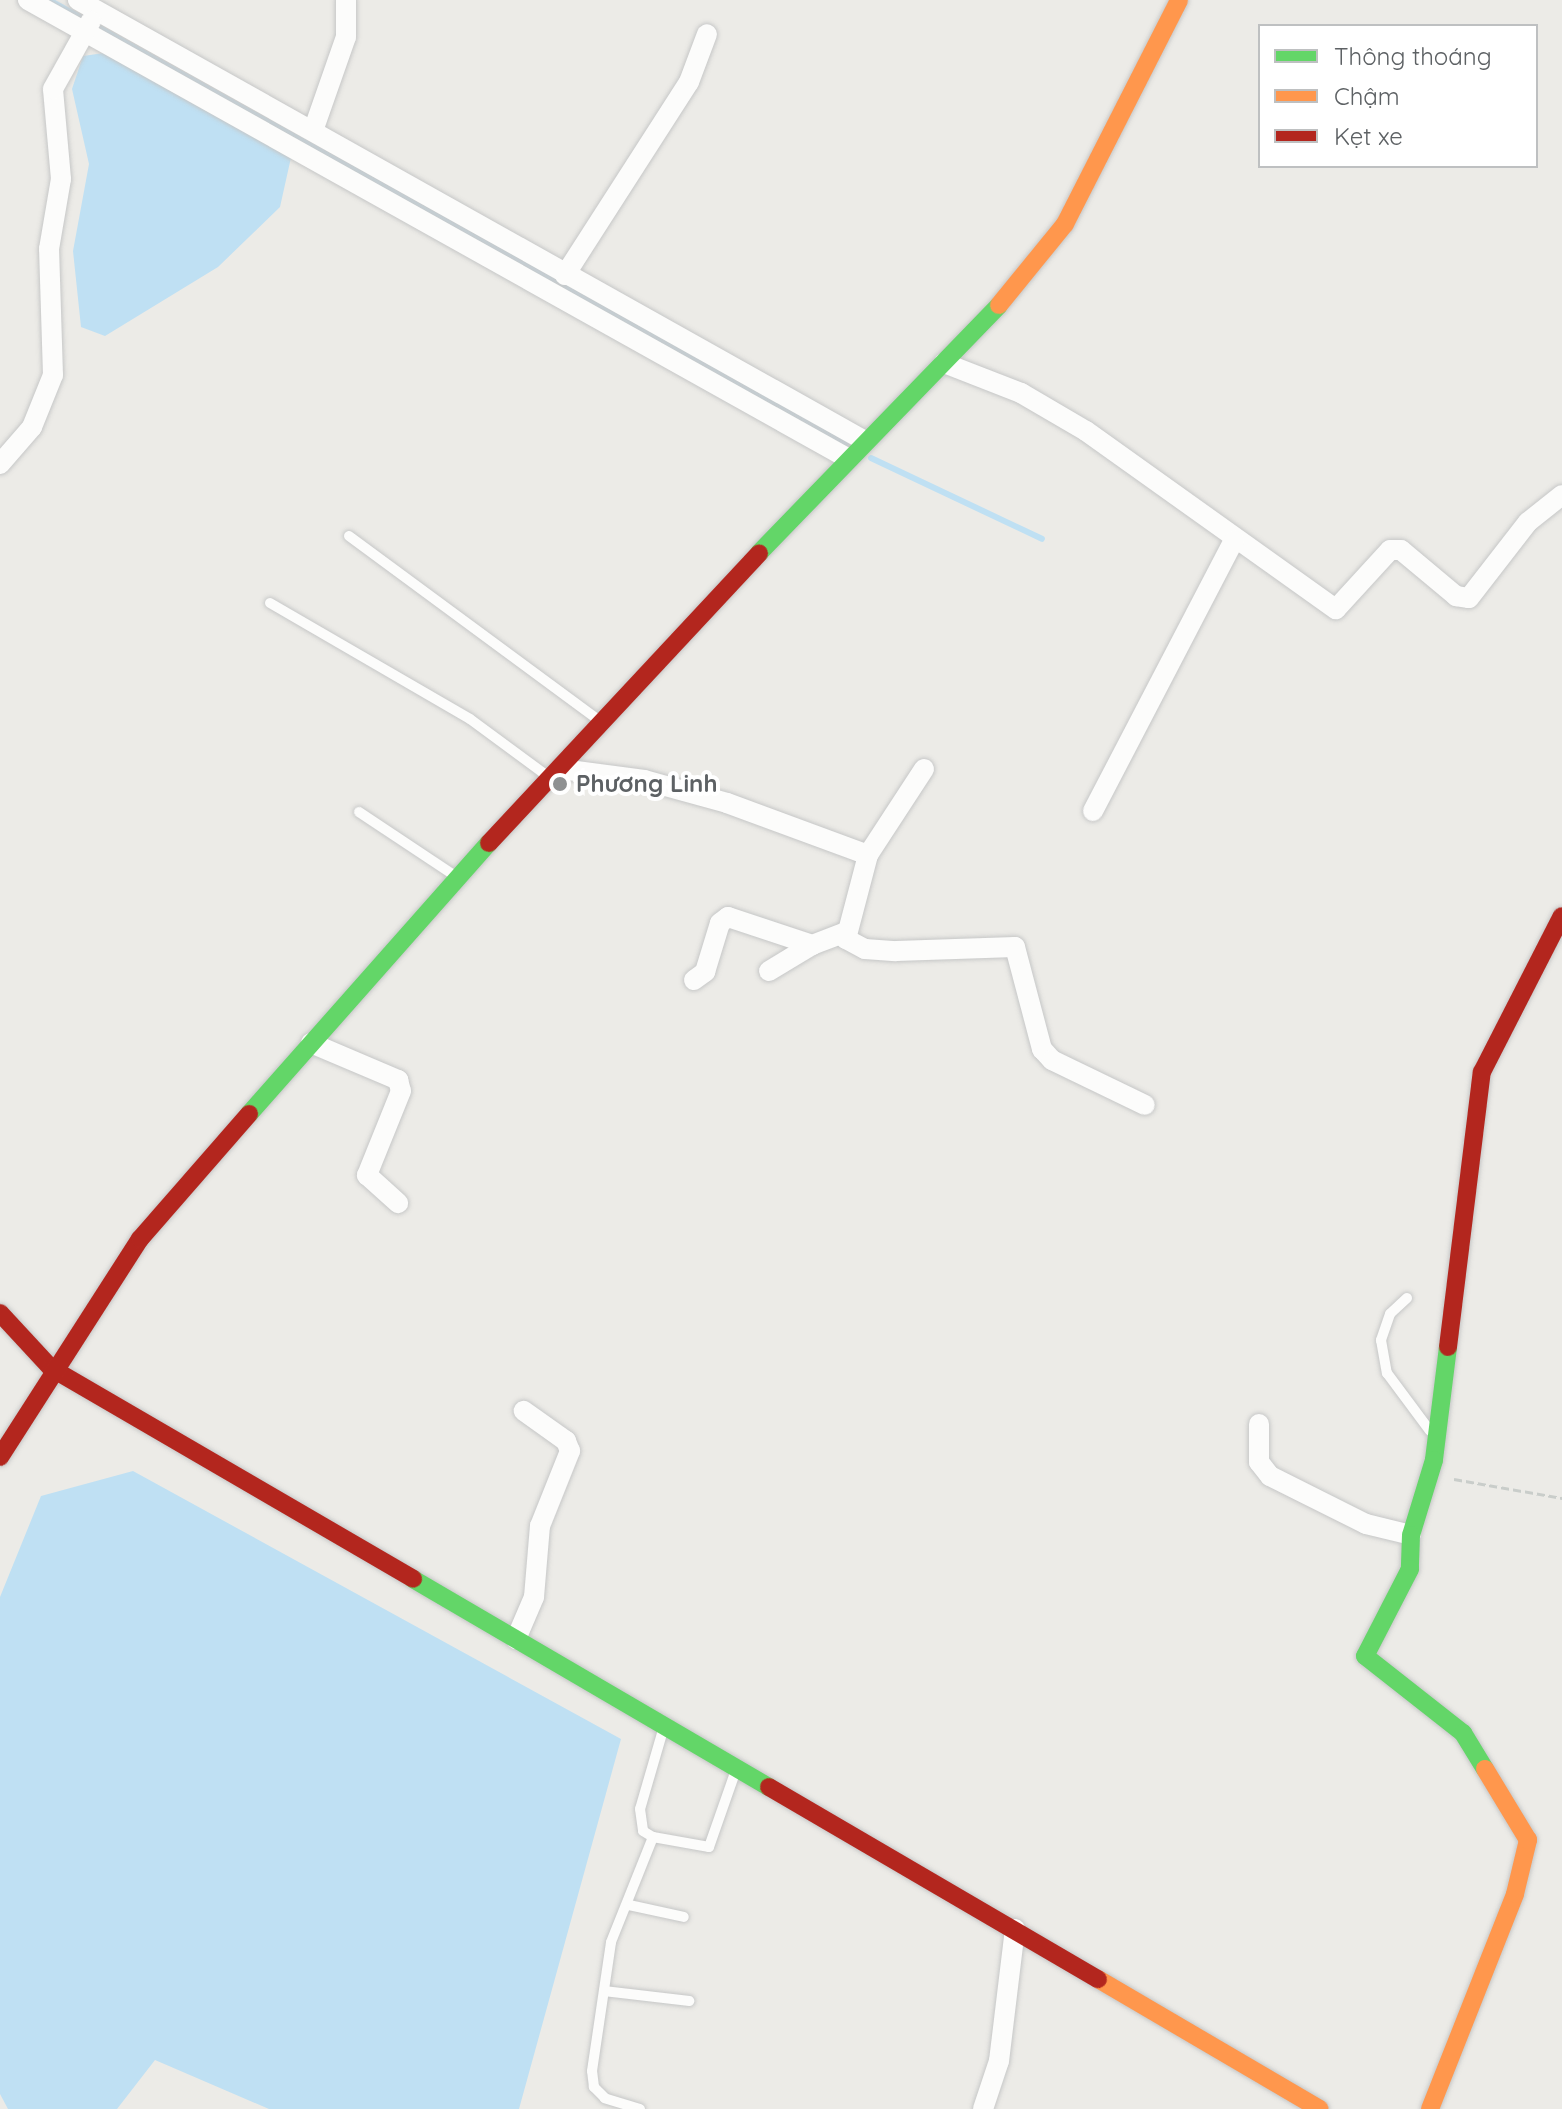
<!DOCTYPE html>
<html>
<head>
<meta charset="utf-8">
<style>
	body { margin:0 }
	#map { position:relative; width:1562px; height:2109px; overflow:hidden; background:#ecebe7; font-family:Quicksand,sans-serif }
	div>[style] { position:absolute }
	.water>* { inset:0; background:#bfe0f3 }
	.stream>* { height:6px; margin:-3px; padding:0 3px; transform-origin:3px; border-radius:3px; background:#bfe0f3 }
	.path>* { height:3px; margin-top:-1.5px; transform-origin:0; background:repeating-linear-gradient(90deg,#c9cdca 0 8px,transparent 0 12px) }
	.roads { filter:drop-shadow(0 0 2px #c6c7c7) drop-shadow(0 0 2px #c6c7c7) }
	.lane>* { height:10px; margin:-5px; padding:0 5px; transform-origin:5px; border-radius:5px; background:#fcfcfb }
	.street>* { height:20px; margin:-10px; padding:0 10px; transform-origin:10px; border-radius:10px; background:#fcfcfb }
	.fast>* { height:18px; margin:-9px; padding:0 9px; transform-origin:9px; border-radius:9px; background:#63d668 }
	.slow>* { height:18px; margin:-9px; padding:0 9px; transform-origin:9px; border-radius:9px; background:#ff974d }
	.jam>* { height:18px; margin:-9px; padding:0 9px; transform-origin:9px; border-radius:9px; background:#b3261e }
	.dots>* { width:22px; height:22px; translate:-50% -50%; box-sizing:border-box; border:4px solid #fff; border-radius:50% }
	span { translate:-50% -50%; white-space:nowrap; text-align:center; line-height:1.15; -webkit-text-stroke:8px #fff; paint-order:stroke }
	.poi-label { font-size:24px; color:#5d6164; font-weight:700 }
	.left { translate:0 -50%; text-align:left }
	.legend { position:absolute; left:1258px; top:24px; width:280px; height:144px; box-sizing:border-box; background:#fff; border:2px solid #bec0c1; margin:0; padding:10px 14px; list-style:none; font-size:24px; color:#5d6164 }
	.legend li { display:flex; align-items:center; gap:16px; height:40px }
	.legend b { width:40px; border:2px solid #bec0c1 }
</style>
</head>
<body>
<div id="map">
	<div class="water">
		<div style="clip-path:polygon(118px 51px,292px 153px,280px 207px,218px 267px,105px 336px,81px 327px,73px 251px,89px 164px,72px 89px,83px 56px)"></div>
		<div style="clip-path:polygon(133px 1471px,621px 1739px,519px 2109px,269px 2109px,155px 2060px,117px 2109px,8px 2109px,0 2094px,0 1597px,41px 1496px)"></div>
	</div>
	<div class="stream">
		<div style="left:49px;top:0;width:912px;rotate:29.12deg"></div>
		<div style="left:871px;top:458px;width:189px;rotate:25.3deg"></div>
	</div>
	<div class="path">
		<div style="left:1454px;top:1479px;width:110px;rotate:10deg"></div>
	</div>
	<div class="roads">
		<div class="lane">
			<div style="left:349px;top:536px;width:310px;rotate:36.4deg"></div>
			<div style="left:270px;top:603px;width:231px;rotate:30.1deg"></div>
			<div style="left:470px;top:719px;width:94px;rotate:36.4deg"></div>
			<div style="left:359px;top:812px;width:114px;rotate:33.6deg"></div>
			<div style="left:1407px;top:1298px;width:23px;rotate:137deg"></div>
			<div style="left:1390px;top:1314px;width:28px;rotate:109deg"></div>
			<div style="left:1381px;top:1340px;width:34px;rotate:80deg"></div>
			<div style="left:1387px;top:1373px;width:72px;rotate:53.4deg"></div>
			<div style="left:663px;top:1730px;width:82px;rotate:106.2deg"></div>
			<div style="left:640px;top:1809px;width:22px;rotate:82deg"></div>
			<div style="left:643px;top:1831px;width:12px;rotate:31deg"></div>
			<div style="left:653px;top:1837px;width:57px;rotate:10.1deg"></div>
			<div style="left:709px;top:1847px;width:82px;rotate:-70.7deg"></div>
			<div style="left:629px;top:1905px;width:56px;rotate:12.3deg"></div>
			<div style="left:604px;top:1991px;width:86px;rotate:6.7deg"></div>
			<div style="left:640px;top:2109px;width:37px;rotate:-163deg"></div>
			<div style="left:605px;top:2098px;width:16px;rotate:-135deg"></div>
			<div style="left:594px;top:2087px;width:16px;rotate:-97deg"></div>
			<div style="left:592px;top:2071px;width:130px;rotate:-81.6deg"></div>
			<div style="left:611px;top:1942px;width:113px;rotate:-68.2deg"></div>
		</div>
		<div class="street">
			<div style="left:28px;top:0;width:938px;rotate:29.21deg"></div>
			<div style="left:78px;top:0;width:902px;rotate:29.26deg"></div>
			<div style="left:313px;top:131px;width:100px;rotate:-70.7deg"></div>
			<div style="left:346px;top:37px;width:37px;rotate:-90deg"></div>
			<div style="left:565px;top:275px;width:229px;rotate:-57.3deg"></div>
			<div style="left:689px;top:82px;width:51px;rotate:-69.4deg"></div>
			<div style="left:944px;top:363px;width:83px;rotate:21.3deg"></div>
			<div style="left:1021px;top:393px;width:75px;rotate:30.3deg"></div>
			<div style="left:1086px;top:431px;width:307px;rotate:35.5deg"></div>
			<div style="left:1336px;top:609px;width:80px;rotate:-47.5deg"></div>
			<div style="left:1390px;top:550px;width:11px"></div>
			<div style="left:1401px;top:550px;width:72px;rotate:39.9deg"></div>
			<div style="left:1456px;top:596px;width:13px;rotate:9deg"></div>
			<div style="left:1469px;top:598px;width:96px;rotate:-52.2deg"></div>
			<div style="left:1528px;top:522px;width:43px;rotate:-38.5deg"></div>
			<div style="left:0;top:464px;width:49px;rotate:-49.1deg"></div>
			<div style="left:32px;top:427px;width:56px;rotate:-68deg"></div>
			<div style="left:53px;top:375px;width:126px;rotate:-91.8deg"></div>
			<div style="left:49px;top:249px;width:71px;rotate:-80.3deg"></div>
			<div style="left:61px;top:179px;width:90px;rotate:-95.1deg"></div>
			<div style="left:53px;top:89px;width:78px;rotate:-60.8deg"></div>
			<div style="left:561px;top:769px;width:84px;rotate:7.5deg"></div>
			<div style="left:644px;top:780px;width:86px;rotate:15.5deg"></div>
			<div style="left:727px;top:803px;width:150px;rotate:20.2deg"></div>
			<div style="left:924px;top:769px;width:103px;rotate:123.1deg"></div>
			<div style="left:868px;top:855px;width:87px;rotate:104.7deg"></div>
			<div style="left:846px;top:939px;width:21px;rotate:28deg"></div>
			<div style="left:865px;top:949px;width:31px;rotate:4deg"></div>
			<div style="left:896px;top:951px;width:119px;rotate:-1.9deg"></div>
			<div style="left:1015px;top:947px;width:106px;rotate:75.2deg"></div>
			<div style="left:1042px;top:1049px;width:15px;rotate:48deg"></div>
			<div style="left:1052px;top:1060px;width:103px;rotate:25.8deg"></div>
			<div style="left:1093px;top:811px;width:305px;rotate:-62.5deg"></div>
			<div style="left:769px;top:971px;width:50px;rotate:-31.2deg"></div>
			<div style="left:694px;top:980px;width:14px;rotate:-36deg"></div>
			<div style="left:705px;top:972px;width:51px;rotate:-73deg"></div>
			<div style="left:720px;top:923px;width:10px;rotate:-37deg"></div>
			<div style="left:728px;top:917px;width:89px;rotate:18.4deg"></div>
			<div style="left:812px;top:945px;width:34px;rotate:-21deg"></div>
			<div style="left:311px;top:1043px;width:95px;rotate:23deg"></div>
			<div style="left:398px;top:1080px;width:11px;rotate:75deg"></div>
			<div style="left:401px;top:1091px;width:91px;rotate:112deg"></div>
			<div style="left:367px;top:1175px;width:42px;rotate:42.1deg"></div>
			<div style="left:1259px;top:1424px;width:38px;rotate:90deg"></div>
			<div style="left:1259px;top:1462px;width:18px;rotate:52deg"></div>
			<div style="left:1270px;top:1476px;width:107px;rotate:26.6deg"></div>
			<div style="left:1366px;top:1524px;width:46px;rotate:13.7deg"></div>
			<div style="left:516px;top:1639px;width:46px;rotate:-66.8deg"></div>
			<div style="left:534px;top:1597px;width:71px;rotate:-85.2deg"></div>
			<div style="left:540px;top:1526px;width:81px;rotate:-68.2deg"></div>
			<div style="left:570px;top:1451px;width:11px;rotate:-112deg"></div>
			<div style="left:566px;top:1441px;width:52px;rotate:-144.5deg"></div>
			<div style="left:983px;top:2109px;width:51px;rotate:-71.6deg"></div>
			<div style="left:999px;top:2061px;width:133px;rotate:-83.1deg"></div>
		</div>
		<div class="fast">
			<div style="left:759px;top:553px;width:345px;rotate:-45.9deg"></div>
			<div style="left:249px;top:1114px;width:362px;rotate:-48.5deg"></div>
			<div style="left:1448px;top:1347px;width:114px;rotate:97.1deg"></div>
			<div style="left:1434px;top:1460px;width:78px;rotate:107deg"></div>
			<div style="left:1411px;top:1535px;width:34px;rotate:92deg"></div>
			<div style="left:1410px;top:1569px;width:98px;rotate:117.3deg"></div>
			<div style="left:1365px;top:1656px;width:125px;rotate:38.2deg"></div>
			<div style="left:1463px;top:1733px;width:42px;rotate:58.6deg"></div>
			<div style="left:413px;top:1579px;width:412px;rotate:30.3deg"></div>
		</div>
		<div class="slow">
			<div style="left:999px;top:305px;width:104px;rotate:-50.8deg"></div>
			<div style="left:1065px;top:224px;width:251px;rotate:-63deg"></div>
			<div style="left:1098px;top:1979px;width:257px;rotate:30.4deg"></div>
			<div style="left:1430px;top:2109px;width:231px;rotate:-68.4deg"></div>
			<div style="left:1515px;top:1894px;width:56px;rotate:-76.5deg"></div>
			<div style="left:1528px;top:1840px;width:83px;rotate:-121.2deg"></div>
		</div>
		<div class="jam">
			<div style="left:489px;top:843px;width:396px;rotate:-47deg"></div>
			<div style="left:0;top:1313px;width:75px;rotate:47.2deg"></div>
			<div style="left:51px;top:1368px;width:419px;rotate:30.2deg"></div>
			<div style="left:1448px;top:1347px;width:277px;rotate:-83deg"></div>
			<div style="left:1482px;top:1072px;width:175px;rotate:-62.9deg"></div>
			<div style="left:0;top:1457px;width:259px;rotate:-57.3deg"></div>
			<div style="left:140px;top:1239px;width:166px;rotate:-48.9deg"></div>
			<div style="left:769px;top:1787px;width:381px;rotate:30.3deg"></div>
		</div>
	</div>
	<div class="dots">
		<div style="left:560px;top:784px;background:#8f9192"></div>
	</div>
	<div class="poi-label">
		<span class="left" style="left:576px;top:784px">Phương Linh</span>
	</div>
	<ul class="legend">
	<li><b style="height:10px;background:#63d668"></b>Thông thoáng</li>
	<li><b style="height:10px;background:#ff974d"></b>Chậm</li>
	<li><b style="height:10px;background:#b3261e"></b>Kẹt xe</li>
	</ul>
</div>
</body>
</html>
